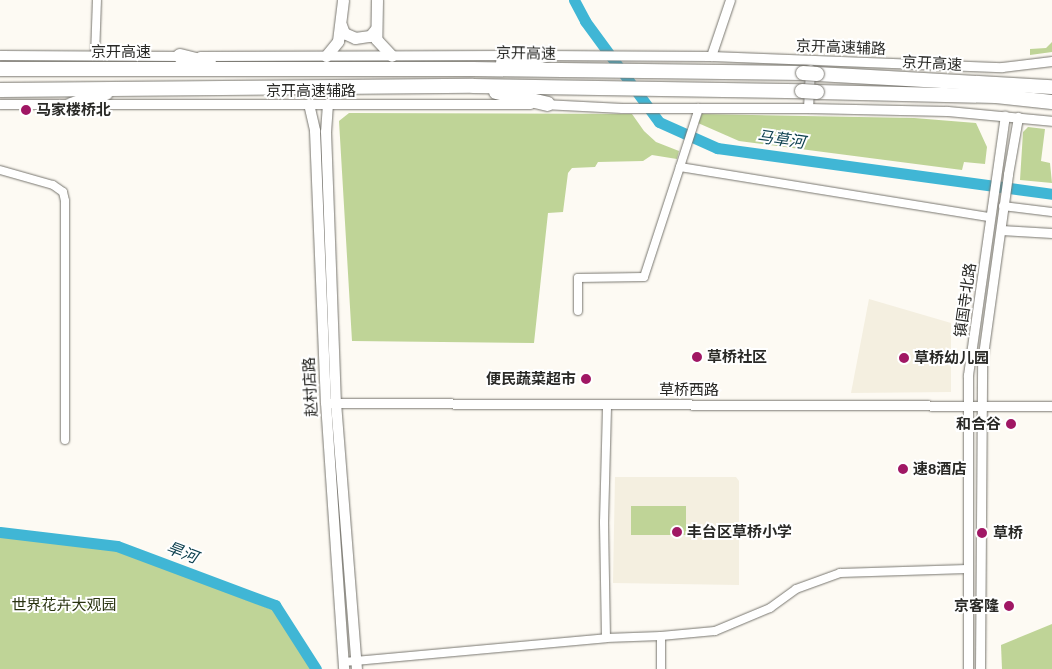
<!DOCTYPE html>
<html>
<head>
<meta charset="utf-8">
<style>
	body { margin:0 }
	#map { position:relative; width:1052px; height:669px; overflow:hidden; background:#fdfaf3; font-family:Arial,"Noto Sans SC",sans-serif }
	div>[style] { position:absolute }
	.built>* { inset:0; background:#f4efe0 }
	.green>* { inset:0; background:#bfd497; transform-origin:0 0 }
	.river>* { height:11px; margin:-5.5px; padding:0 5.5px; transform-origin:5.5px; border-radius:5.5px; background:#40b6d5 }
	.roads { filter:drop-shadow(0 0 1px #78766f) drop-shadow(0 0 1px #78766f) }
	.minor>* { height:8px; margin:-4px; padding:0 4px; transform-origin:4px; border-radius:4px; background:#fff }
	.tertiary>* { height:9px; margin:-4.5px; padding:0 4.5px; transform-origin:4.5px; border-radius:4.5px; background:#fff }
	.secondary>* { height:10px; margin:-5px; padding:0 5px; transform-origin:5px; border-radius:5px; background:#fff }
	.primary>* { height:11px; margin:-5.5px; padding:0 5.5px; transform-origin:5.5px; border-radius:5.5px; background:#fff }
	.motorway>* { height:14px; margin:-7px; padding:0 7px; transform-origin:7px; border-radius:7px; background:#fff }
	.bridges { filter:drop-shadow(0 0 1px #78766f) drop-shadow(0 0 1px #78766f) }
	.motorway-bridge>* { height:14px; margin:-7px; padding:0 7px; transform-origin:7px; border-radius:7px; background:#fff }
	.dots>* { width:14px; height:14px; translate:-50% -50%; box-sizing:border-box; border:2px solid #fff; border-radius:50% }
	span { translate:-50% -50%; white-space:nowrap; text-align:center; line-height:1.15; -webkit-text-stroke:4px #fff; paint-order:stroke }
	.street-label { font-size:15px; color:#292926 }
	.poi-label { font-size:15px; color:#292926; font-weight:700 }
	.left { translate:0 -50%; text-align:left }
	.right { translate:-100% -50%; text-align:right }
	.park-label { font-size:15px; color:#293310 }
	.water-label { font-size:16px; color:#0e414f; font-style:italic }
</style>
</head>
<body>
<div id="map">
	<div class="built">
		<div style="clip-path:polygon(869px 299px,951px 323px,951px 392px,851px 393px)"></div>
		<div style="clip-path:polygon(615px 477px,736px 477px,739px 481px,739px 585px,613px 583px)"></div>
	</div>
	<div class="green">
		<div style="clip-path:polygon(1052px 42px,1052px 52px,1030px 55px,1030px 49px,1046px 48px)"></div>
		<div style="clip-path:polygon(349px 113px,632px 114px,644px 131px,656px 142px,679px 151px,677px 159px,652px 155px,643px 161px,598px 162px,595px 167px,572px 168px,568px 173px,563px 212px,548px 213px,534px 343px,352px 341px,339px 121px)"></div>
		<div style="clip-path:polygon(702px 114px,914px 118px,976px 123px,987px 147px,985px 164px,964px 162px,962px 170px,739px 141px,698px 123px)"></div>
		<div style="clip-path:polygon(1028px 127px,1045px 129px,1041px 161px,1050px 163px,1052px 183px,1020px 180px,1023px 132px)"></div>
		<div style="left:631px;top:506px;width:55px;height:29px"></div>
		<div style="clip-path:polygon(0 534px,85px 542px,125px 554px,273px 610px,311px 652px,312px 669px,0 669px)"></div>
		<div style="clip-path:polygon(1052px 624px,1052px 669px,1002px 669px,1001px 645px)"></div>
	</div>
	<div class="river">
		<div style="left:574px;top:0;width:24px;rotate:62deg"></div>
		<div style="left:585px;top:21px;width:125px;rotate:53.8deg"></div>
		<div style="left:659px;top:122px;width:64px;rotate:24.1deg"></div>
		<div style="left:717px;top:148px;width:338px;rotate:7.8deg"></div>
		<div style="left:0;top:532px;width:118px;rotate:6.8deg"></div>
		<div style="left:117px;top:546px;width:169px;rotate:20.5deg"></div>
		<div style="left:275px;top:605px;width:76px;rotate:57.4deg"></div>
	</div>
	<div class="roads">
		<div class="minor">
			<div style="left:95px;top:56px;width:56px;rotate:-88deg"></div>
			<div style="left:699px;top:108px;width:62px;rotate:107.9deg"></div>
			<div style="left:680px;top:167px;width:314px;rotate:9.2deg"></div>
			<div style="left:0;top:170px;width:55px;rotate:15.8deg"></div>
			<div style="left:53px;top:185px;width:12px;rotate:35deg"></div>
			<div style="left:63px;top:192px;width:9px;rotate:77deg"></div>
			<div style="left:65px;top:201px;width:239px;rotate:90deg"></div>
			<div style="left:1003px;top:206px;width:49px;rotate:7deg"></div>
			<div style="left:578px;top:311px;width:33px;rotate:-90deg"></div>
			<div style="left:578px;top:278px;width:66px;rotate:-0.9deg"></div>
			<div style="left:644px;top:277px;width:116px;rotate:-71.9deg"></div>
			<div style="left:606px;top:638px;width:116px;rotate:-91deg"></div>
			<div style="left:604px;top:522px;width:118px;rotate:-88.5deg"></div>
			<div style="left:344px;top:662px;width:263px;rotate:-5.2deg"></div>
			<div style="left:606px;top:638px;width:55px;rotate:-2.1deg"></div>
			<div style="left:661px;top:669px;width:33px;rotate:-90deg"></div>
			<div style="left:661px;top:636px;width:54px;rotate:-5.3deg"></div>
			<div style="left:715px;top:631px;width:60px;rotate:-22.7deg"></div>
			<div style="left:770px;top:608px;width:32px;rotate:-36deg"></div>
			<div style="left:796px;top:589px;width:47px;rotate:-20deg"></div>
			<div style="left:840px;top:573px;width:127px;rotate:-1.8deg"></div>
		</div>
		<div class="tertiary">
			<div style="left:0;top:55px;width:185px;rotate:0.3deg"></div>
			<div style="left:540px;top:55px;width:171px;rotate:0.3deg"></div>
			<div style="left:711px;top:56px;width:291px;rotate:2.2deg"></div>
			<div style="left:1002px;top:67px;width:50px;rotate:-6.8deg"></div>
			<div style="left:200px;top:56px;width:320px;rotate:-0.2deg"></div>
			<div style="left:711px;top:56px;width:59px;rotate:-71.3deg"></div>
			<div style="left:0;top:104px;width:530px"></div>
			<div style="left:543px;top:104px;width:79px;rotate:2.9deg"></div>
			<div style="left:622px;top:108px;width:186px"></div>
			<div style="left:808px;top:108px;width:139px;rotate:1.2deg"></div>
			<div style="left:947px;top:111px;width:105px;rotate:5.4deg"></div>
			<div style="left:808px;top:108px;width:39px;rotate:-87deg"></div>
			<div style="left:1001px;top:230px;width:51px;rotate:3.4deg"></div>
			<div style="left:330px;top:403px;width:722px;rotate:0.24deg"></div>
			<div style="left:968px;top:669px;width:294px;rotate:-90deg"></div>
			<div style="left:968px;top:375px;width:262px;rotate:-81.9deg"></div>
			<div style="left:980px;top:669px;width:307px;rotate:-89.6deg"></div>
			<div style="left:982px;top:362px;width:190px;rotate:-82.1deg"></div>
			<div style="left:1008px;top:174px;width:58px;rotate:-80deg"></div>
		</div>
		<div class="secondary">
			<div style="left:309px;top:104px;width:28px;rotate:77deg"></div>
			<div style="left:315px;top:131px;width:272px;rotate:87.7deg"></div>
			<div style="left:326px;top:403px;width:267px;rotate:86.1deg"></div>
			<div style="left:328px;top:104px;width:28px;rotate:94deg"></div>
			<div style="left:326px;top:132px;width:271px;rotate:87.9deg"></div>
			<div style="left:336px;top:403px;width:267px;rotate:85.5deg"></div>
		</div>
		<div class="primary">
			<div style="left:377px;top:0;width:39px;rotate:91deg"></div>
			<div style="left:376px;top:39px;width:23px;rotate:47deg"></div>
			<div style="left:341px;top:25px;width:9px;rotate:69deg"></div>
			<div style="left:344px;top:33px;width:12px;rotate:24deg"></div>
			<div style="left:355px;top:38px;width:15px;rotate:-8deg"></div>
			<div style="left:370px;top:36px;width:8px;rotate:-50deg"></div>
			<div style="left:326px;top:56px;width:19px;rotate:-51deg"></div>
			<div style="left:338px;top:41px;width:41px;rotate:-83deg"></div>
		</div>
		<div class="motorway">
			<div style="left:180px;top:56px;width:30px;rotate:14deg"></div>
			<div style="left:503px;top:63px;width:44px;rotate:-10.5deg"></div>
			<div style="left:0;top:69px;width:473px"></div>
			<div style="left:473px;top:69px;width:330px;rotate:0.7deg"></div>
			<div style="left:817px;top:74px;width:235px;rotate:3.2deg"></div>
			<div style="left:0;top:90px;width:473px;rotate:-0.5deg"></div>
			<div style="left:473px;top:86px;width:329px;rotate:0.9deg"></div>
			<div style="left:496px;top:92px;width:53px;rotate:13deg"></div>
			<div style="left:817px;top:92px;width:179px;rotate:1.3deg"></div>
			<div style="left:996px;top:96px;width:56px;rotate:6.1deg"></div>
			<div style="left:71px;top:105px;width:37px;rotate:-19deg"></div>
		</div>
	</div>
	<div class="bridges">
		<div class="motorway-bridge">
			<div style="left:803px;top:73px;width:14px;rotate:4deg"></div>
			<div style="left:802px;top:91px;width:15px;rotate:4deg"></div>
		</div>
	</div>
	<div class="dots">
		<div style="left:26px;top:110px;background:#a01764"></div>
		<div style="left:697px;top:357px;background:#a01764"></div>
		<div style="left:904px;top:358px;background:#a01764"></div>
		<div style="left:586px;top:379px;background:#a01764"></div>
		<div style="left:1011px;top:424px;background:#a01764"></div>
		<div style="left:903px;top:469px;background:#a01764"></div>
		<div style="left:677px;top:532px;background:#a01764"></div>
		<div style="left:982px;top:533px;background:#a01764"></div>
		<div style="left:1009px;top:606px;background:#a01764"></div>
	</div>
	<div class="street-label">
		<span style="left:841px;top:47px;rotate:2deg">京开高速辅路</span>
		<span style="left:121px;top:52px">京开高速</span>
		<span style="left:526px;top:53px;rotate:1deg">京开高速</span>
		<span style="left:932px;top:63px;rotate:3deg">京开高速</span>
		<span style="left:311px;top:91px">京开高速辅路</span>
		<span style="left:965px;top:300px;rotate:-82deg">镇国寺北路</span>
		<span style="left:310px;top:387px;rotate:-93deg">赵村店路</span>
		<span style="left:689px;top:390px">草桥西路</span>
	</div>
	<div class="poi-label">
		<span class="left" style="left:36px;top:110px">马家楼桥北</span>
		<span class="left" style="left:707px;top:357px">草桥社区</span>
		<span class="left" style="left:914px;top:358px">草桥幼儿园</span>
		<span class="right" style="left:576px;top:379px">便民蔬菜超市</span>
		<span class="right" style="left:1001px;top:424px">和合谷</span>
		<span class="left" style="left:913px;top:469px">速8酒店</span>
		<span class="left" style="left:687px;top:532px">丰台区草桥小学</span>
		<span class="left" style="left:993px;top:533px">草桥</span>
		<span class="right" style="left:999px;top:606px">京客隆</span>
	</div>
	<div class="park-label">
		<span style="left:64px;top:605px">世界花卉大观园</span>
	</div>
	<div class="water-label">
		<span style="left:781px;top:140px;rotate:8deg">马草河</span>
		<span style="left:182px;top:553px;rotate:21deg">旱河</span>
	</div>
</div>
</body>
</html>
